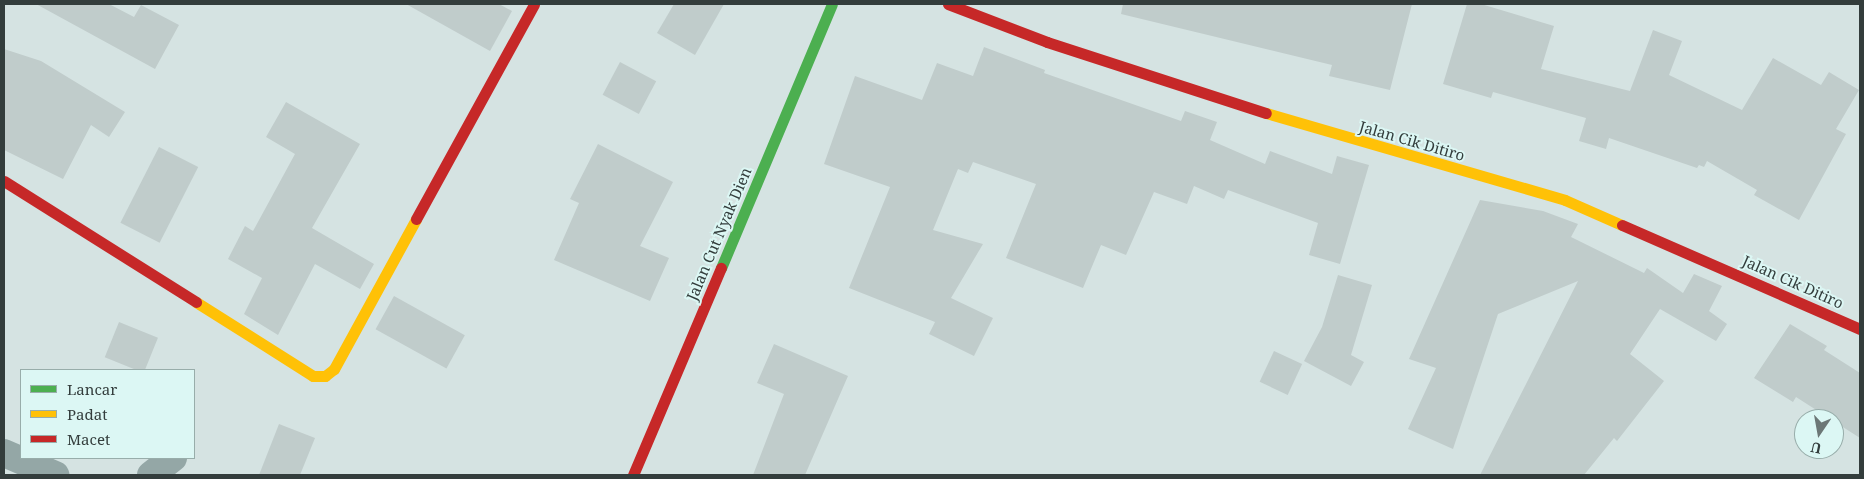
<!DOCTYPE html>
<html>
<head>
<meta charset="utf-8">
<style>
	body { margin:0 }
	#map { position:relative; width:1864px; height:479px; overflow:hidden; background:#d5e3e2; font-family:"Noto Serif",serif }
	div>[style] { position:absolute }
	.building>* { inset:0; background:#c0cccb; transform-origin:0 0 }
	.street>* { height:28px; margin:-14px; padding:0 14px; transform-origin:14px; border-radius:14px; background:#94a7a6 }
	.fast>* { height:11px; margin:-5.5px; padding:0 5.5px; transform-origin:5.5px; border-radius:5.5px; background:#4caf50 }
	.slow>* { height:11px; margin:-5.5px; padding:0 5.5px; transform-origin:5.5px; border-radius:5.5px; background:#ffc107 }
	.jam>* { height:11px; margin:-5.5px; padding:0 5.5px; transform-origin:5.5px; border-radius:5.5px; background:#c62828 }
	span { translate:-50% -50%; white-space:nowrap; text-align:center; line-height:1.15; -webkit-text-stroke:4px #dcf7f4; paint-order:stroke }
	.street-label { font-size:15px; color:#333d3c }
	.frame { position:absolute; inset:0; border:5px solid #333d3c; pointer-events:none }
	.legend { position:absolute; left:20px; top:369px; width:175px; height:90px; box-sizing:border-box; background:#dcf7f4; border:1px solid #98adaa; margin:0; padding:6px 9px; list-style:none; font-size:15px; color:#333d3c }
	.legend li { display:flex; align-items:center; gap:10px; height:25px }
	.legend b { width:25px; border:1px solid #98adaa }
	.north { position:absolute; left:1794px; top:409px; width:50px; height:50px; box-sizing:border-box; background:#dcf7f4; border:1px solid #98adaa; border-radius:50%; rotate:192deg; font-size:14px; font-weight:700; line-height:20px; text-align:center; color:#333d3c }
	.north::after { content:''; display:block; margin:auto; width:18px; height:22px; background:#6c7776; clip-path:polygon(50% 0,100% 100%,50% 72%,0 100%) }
</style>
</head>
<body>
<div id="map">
	<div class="building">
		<div style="clip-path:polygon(36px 4px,109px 4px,134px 17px,141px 5px,179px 25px,155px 69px)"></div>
		<div style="clip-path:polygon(406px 4px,499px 4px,512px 11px,490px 51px)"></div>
		<div style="clip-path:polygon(674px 4px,724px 4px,695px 55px,657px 33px)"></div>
		<div style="clip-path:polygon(1123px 4px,1412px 4px,1390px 90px,1329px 76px,1332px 65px,1121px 14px)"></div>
		<div style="clip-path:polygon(1467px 4px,1481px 4px,1554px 26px,1541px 69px,1630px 91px,1653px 30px,1682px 41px,1669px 75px,1742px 110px,1773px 58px,1821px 85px,1829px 72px,1859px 90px,1836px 129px,1846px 134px,1799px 220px,1754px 195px,1757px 190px,1707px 161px,1704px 167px,1699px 165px,1697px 168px,1609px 138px,1606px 149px,1579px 141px,1586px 118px,1493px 92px,1491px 98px,1443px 84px)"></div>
		<div style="clip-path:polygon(984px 47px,1045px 70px,1044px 73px,1181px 121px,1185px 111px,1217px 122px,1210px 140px,1265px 164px,1270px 151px,1332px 174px,1337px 156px,1369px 165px,1340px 264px,1309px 255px,1318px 223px,1228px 190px,1224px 199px,1194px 186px,1187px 204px,1154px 192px,1126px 255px,1101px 245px,1083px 288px,1006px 258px,1036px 184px,973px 162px,968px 173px,958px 169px,933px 230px,983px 244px,951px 298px,993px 318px,974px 356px,929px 334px,935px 322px,849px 288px,890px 187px,824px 164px,855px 76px,922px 100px,937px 63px,973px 76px)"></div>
		<div style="clip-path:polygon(4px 49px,41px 61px,125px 112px,109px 137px,91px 125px,63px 179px,4px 150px)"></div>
		<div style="left:620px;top:62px;width:41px;height:37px;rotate:28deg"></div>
		<div style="clip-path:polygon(286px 102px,360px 144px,312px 228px,374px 264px,360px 289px,315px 264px,278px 335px,244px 314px,262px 278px,228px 259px,245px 226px,253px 231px,295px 154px,266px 137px)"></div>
		<div style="clip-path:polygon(598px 144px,673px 182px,640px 246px,669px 258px,650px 301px,554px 260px,579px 203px,570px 199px)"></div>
		<div style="left:159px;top:147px;width:44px;height:85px;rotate:27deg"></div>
		<div style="clip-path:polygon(1480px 200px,1543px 211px,1578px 224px,1571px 237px,1644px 273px,1647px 268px,1683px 293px,1694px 274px,1722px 286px,1709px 311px,1727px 324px,1716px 341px,1660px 309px,1630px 354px,1664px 381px,1617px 441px,1614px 438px,1584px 475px,1480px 475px,1578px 281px,1498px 314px,1453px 449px,1408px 429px,1436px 368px,1409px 359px)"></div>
		<div style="clip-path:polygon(1338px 275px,1372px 285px,1351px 355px,1364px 362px,1351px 386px,1304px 361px,1322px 327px)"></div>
		<div style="left:394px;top:296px;width:81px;height:38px;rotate:29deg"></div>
		<div style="left:119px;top:322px;width:42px;height:38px;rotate:22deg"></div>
		<div style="clip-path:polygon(1790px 324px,1827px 346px,1824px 350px,1860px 373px,1860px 438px,1796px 397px,1793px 402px,1754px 378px)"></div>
		<div style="clip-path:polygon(774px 344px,848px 376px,805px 475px,753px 475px,784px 394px,757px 383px)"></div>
		<div style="left:1274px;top:351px;width:31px;height:34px;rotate:25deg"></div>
		<div style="clip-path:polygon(279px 424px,315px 438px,300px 475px,259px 475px)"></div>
	</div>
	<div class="street">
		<div style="left:4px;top:453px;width:56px;rotate:23.3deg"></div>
		<div style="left:151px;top:475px;width:28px;rotate:-38deg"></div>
	</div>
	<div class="fast">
		<div style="left:721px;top:268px;width:286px;rotate:-67.2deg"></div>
	</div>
	<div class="slow">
		<div style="left:1266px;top:113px;width:311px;rotate:16.2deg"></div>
		<div style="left:1565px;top:200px;width:62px;rotate:23.7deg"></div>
		<div style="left:196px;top:302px;width:138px;rotate:32.3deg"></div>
		<div style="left:313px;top:376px;width:12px"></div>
		<div style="left:325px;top:376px;width:11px;rotate:-38deg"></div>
		<div style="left:334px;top:369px;width:171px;rotate:-61.3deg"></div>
	</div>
	<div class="jam">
		<div style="left:948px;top:4px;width:106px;rotate:21deg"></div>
		<div style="left:1047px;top:42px;width:230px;rotate:18deg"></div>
		<div style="left:4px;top:181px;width:227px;rotate:32.2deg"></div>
		<div style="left:416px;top:219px;width:245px;rotate:-61.2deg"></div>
		<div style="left:1622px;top:225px;width:260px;rotate:23.6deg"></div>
		<div style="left:633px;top:475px;width:225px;rotate:-67deg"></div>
	</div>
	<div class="street-label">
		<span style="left:1412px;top:141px;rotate:16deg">Jalan Cik Ditiro</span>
		<span style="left:719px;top:234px;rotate:-67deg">Jalan Cut Nyak Dien</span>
		<span style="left:1793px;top:282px;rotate:24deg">Jalan Cik Ditiro</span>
	</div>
	<div class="frame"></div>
	<ul class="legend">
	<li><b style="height:6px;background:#4caf50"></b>Lancar</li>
	<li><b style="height:6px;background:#ffc107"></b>Padat</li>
	<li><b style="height:6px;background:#c62828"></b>Macet</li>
	</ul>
	<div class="north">U</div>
</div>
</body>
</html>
